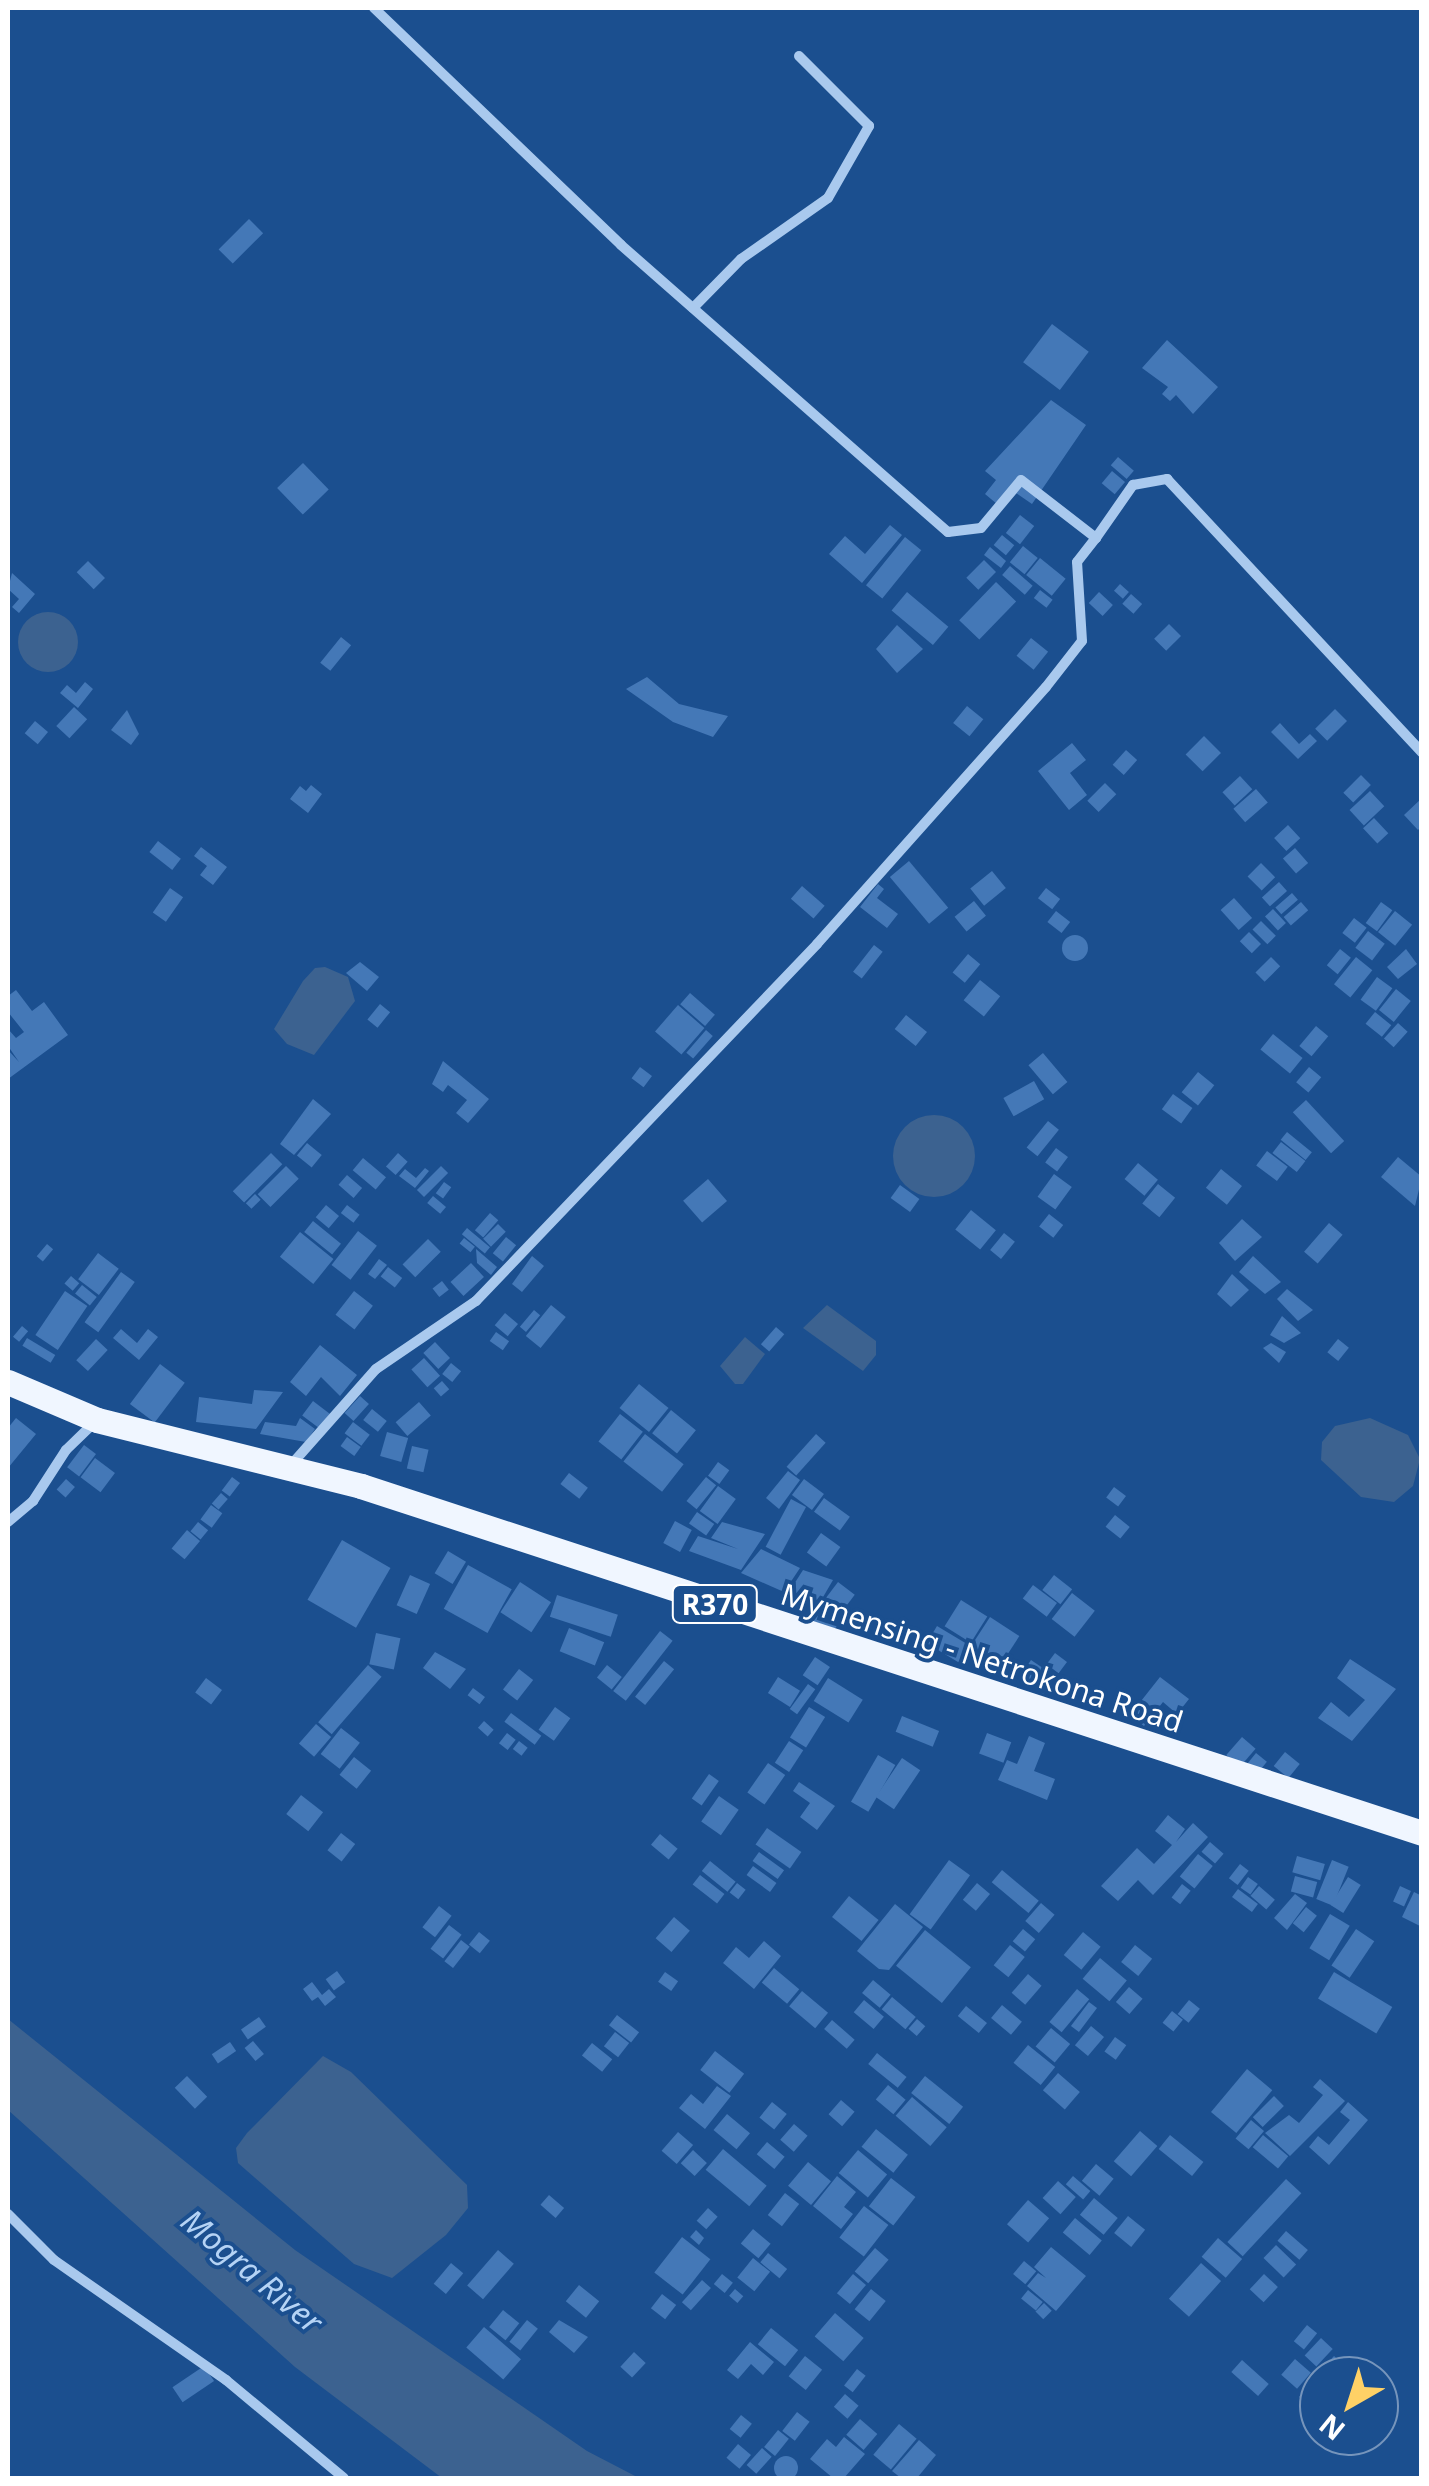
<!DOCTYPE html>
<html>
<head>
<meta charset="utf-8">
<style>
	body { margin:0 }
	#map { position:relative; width:1429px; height:2486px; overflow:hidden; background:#1b4f8f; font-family:"Noto Sans",sans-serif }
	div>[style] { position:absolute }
	.water>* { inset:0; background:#3c6290 }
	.round { border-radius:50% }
	.building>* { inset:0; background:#4478b7; transform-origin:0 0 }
	.street>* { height:10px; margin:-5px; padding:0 5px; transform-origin:5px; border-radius:5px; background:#a9c9ee }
	.primary>* { height:25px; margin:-12.5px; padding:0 12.5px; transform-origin:12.5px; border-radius:12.5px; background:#f0f6ff }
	span { translate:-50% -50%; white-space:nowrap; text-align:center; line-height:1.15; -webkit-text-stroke:8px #1b4f8f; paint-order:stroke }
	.shield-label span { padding:2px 8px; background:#1b4f8f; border:2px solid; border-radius:8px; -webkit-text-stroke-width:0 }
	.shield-label { font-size:28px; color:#fff; font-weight:700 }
	.street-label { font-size:30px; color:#fff }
	.water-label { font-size:32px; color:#b5d3f5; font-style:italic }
	.frame { position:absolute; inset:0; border:10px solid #fff; pointer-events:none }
	.north { position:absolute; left:1299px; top:2356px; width:100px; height:100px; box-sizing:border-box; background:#1b4f8f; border:2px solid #7695bc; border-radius:50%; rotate:219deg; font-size:28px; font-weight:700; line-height:40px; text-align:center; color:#fff }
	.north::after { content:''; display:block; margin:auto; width:35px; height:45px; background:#ffd166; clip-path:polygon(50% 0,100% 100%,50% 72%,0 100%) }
</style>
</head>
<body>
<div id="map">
	<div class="water">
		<div class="round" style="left:18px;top:612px;width:60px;height:60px"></div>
		<div style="clip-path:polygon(325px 967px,348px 977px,355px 1001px,314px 1055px,287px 1044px,274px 1029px,303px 981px,315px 968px)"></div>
		<div class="round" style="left:893px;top:1115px;width:82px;height:82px"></div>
		<div style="clip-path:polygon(827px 1305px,876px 1341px,876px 1355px,863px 1371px,803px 1328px)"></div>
		<div style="clip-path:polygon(745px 1337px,765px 1354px,743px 1384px,735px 1384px,720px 1366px)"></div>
		<div style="clip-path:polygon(1370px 1418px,1408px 1435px,1420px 1459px,1413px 1486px,1394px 1502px,1361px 1497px,1321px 1460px,1322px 1442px,1335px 1426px)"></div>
		<div style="clip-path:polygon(8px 2019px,295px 2250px,587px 2451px,639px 2478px,442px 2478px,295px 2367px,8px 2110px)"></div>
		<div style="clip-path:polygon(323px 2056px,351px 2072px,467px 2185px,468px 2208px,446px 2235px,392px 2278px,354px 2264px,238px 2163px,236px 2148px,247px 2133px)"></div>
	</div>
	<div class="building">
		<div style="left:249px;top:219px;width:20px;height:43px;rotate:45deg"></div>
		<div style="left:1052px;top:324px;width:46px;height:48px;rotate:37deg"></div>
		<div style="clip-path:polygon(1167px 340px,1218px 387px,1193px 414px,1176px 395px,1170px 401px,1162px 394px,1168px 387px,1142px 368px)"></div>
		<div style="clip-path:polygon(1051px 400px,1086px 425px,1032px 504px,1010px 489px,997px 504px,985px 494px,996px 480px,985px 471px)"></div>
		<div style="left:1118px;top:457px;width:21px;height:11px;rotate:41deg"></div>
		<div style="left:303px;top:463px;width:37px;height:36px;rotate:46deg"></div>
		<div style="left:1112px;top:471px;width:17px;height:16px;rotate:40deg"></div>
		<div style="left:1020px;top:515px;width:18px;height:23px;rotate:38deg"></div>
		<div style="clip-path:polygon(890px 525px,902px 535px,862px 583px,829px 554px,845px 536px,865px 554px)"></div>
		<div style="left:1002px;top:535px;width:16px;height:13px;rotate:40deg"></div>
		<div style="left:905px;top:537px;width:21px;height:62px;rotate:39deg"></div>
		<div style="left:1023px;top:546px;width:19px;height:21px;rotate:39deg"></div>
		<div style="clip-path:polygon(990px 547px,1006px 561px,1001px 568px,984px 555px)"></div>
		<div style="left:1040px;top:558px;width:33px;height:22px;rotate:39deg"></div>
		<div style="left:984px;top:560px;width:17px;height:25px;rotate:45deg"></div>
		<div style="left:88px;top:561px;width:24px;height:16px;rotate:45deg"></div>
		<div style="left:1010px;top:566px;width:30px;height:12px;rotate:41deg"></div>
		<div style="clip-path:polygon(12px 573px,35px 594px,19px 613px,12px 607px,19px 599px,8px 589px)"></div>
		<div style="left:996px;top:582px;width:28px;height:53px;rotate:44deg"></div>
		<div style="left:1120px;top:584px;width:12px;height:9px;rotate:42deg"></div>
		<div style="left:1040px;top:590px;width:16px;height:10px;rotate:38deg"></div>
		<div style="left:907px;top:592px;width:54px;height:24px;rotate:40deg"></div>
		<div style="left:1099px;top:592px;width:19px;height:15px;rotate:43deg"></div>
		<div style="left:1131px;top:594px;width:15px;height:13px;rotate:42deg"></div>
		<div style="left:1169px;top:624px;width:17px;height:21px;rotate:45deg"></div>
		<div style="clip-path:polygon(897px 625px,923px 649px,897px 673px,876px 649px)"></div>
		<div style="left:341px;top:637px;width:13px;height:33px;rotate:39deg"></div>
		<div style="left:1031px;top:638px;width:22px;height:23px;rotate:39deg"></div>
		<div style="clip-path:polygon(647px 677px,679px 704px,728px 716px,713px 737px,673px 722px,626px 689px)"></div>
		<div style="clip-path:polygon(85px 682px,93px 689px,78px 708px,60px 693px,67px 685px,76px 693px)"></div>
		<div style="left:967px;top:706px;width:21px;height:22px;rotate:39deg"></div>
		<div style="left:74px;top:707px;width:18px;height:26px;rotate:43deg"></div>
		<div style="left:1335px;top:709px;width:17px;height:28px;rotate:45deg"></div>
		<div style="clip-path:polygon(127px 710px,139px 734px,131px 745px,111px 730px)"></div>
		<div style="left:35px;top:721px;width:17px;height:16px;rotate:40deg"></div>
		<div style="clip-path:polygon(1280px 723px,1299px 744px,1310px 734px,1317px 741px,1298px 759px,1271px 732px)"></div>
		<div style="left:1204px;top:736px;width:24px;height:26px;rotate:45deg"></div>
		<div style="clip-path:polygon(1072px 743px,1086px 760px,1070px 773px,1087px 795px,1069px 810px,1038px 771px)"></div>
		<div style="left:1126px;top:750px;width:15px;height:20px;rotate:42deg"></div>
		<div style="left:1361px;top:775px;width:14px;height:25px;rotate:45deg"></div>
		<div style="left:1240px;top:776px;width:18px;height:24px;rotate:47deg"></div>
		<div style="left:1105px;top:783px;width:16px;height:25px;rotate:45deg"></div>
		<div style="clip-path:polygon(311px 785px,322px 794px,308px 813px,290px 799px,300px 786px,306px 791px)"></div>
		<div style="left:1256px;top:789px;width:18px;height:30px;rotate:49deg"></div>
		<div style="left:1370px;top:791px;width:21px;height:28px;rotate:47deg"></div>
		<div style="clip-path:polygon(1422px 798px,1422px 826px,1418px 830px,1404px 815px)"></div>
		<div style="left:1374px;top:818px;width:21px;height:15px;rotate:47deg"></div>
		<div style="left:1288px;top:825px;width:18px;height:19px;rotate:47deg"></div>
		<div style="left:158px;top:841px;width:29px;height:14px;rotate:38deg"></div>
		<div style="clip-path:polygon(201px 847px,227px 867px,213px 885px,200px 875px,207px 866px,194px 856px)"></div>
		<div style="left:1295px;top:848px;width:20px;height:16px;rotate:49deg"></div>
		<div style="left:909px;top:861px;width:61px;height:25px;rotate:50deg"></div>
		<div style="left:1261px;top:863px;width:20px;height:19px;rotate:45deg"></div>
		<div style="left:992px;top:871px;width:22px;height:28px;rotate:51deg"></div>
		<div style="left:1279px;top:882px;width:12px;height:23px;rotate:48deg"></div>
		<div style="clip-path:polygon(878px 884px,884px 889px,877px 898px,898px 914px,887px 928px,860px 907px)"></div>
		<div style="left:802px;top:886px;width:30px;height:17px;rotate:41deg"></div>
		<div style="left:170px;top:888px;width:16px;height:30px;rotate:35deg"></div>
		<div style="left:1046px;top:888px;width:18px;height:13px;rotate:38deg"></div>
		<div style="left:1292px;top:893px;width:9px;height:22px;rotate:49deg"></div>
		<div style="left:1234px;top:898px;width:27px;height:18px;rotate:48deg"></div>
		<div style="left:974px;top:901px;width:19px;height:25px;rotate:51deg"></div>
		<div style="left:1301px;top:902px;width:11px;height:23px;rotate:49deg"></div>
		<div style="left:1381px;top:902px;width:14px;height:26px;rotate:36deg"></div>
		<div style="left:1273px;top:909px;width:19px;height:11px;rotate:47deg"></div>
		<div style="left:1056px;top:911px;width:18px;height:14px;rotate:38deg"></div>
		<div style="left:1395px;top:911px;width:22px;height:27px;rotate:39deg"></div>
		<div style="left:1354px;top:918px;width:16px;height:19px;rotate:38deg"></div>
		<div style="left:1261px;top:921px;width:21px;height:12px;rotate:45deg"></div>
		<div style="left:1368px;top:931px;width:21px;height:21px;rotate:37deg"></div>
		<div style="left:1249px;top:932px;width:17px;height:13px;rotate:45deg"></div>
		<div class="round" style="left:1062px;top:935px;width:26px;height:26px"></div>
		<div style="left:874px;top:945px;width:11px;height:34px;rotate:38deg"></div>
		<div style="left:1340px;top:949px;width:14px;height:21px;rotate:39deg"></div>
		<div style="clip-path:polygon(1406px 949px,1417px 964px,1398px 979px,1387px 967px)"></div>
		<div style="left:968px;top:954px;width:16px;height:24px;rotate:40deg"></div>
		<div style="left:1271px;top:957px;width:13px;height:22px;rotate:45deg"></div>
		<div style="left:1356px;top:957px;width:21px;height:35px;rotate:39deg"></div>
		<div style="clip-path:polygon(360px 962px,379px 977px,367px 991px,346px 973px)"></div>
		<div style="left:1377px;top:977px;width:19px;height:28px;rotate:36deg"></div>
		<div style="left:980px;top:980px;width:26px;height:26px;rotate:39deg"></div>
		<div style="left:1396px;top:989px;width:19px;height:27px;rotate:39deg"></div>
		<div style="clip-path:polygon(16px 990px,32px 1011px,44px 1002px,68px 1035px,8px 1079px,8px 1050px,19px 1062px,8px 1046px,8px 1029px,16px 1038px,24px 1032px,8px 1012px,8px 996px)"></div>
		<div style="left:690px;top:993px;width:33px;height:15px;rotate:41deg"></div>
		<div style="left:380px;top:1004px;width:13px;height:20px;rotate:39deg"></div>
		<div style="left:678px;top:1005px;width:35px;height:35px;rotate:41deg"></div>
		<div style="left:1375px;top:1012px;width:21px;height:15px;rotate:39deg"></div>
		<div style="left:906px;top:1015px;width:27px;height:18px;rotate:39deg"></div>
		<div style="left:1398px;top:1023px;width:13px;height:21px;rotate:42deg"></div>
		<div style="left:1316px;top:1026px;width:16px;height:26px;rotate:40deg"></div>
		<div style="left:706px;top:1030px;width:9px;height:30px;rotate:41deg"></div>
		<div style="left:1273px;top:1034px;width:38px;height:20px;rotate:39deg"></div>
		<div style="left:1043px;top:1053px;width:38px;height:19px;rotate:50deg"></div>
		<div style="clip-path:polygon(443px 1061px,489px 1099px,468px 1123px,456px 1113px,467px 1100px,448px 1085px,443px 1092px,432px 1084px)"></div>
		<div style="left:640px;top:1067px;width:15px;height:14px;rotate:37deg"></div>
		<div style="left:1309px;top:1067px;width:16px;height:20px;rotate:40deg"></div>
		<div style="left:1198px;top:1072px;width:21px;height:26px;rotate:39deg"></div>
		<div style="left:1034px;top:1081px;width:21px;height:35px;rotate:61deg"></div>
		<div style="left:1173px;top:1094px;width:24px;height:19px;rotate:36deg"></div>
		<div style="clip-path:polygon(313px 1099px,331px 1114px,294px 1155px,280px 1144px)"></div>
		<div style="left:1306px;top:1100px;width:56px;height:18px;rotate:47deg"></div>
		<div style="left:1048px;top:1121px;width:14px;height:34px;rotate:39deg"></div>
		<div style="left:1287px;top:1132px;width:32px;height:10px;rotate:39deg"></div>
		<div style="left:1281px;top:1142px;width:31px;height:14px;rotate:38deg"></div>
		<div style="left:307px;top:1143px;width:19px;height:16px;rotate:39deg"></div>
		<div style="left:1056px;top:1148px;width:15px;height:18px;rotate:37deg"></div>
		<div style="left:1267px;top:1151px;width:26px;height:18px;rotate:37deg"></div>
		<div style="left:271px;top:1153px;width:16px;height:54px;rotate:45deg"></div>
		<div style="left:398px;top:1153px;width:13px;height:18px;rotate:42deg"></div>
		<div style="clip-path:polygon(1398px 1157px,1422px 1177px,1415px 1206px,1381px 1177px)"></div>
		<div style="left:363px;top:1158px;width:30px;height:16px;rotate:40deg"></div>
		<div style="left:1138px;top:1163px;width:26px;height:21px;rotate:40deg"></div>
		<div style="left:286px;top:1166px;width:18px;height:40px;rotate:45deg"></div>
		<div style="left:441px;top:1166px;width:10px;height:34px;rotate:45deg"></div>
		<div style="clip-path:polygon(425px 1168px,429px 1171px,415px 1188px,399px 1176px,405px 1169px,416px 1178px)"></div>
		<div style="left:1221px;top:1169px;width:27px;height:24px;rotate:39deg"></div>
		<div style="left:1054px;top:1174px;width:22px;height:28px;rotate:36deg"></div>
		<div style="left:347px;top:1175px;width:20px;height:13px;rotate:41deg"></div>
		<div style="left:708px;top:1179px;width:29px;height:33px;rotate:49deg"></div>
		<div style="left:444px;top:1182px;width:9px;height:14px;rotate:36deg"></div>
		<div style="left:1158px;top:1184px;width:22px;height:25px;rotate:39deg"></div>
		<div style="left:900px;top:1185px;width:24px;height:16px;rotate:36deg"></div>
		<div style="left:255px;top:1194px;width:8px;height:13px;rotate:45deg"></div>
		<div style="left:433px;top:1196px;width:17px;height:9px;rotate:40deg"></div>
		<div style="left:326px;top:1205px;width:17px;height:16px;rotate:40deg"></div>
		<div style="left:347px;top:1205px;width:16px;height:10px;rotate:38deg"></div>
		<div style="left:971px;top:1210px;width:32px;height:25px;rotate:39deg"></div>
		<div style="left:490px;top:1213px;width:11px;height:23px;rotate:41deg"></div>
		<div style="left:1049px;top:1214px;width:18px;height:16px;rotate:38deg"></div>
		<div style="clip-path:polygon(1242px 1219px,1262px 1237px,1235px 1261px,1219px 1243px)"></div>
		<div style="left:313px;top:1221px;width:36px;height:14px;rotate:39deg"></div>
		<div style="left:1329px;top:1223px;width:18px;height:38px;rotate:41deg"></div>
		<div style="left:498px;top:1224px;width:11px;height:21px;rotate:45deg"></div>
		<div style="left:467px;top:1228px;width:30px;height:8px;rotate:40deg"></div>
		<div style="left:358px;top:1231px;width:24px;height:43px;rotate:38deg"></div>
		<div style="left:300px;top:1232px;width:43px;height:32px;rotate:39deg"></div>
		<div style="left:1004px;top:1233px;width:14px;height:22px;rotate:39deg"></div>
		<div style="left:506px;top:1237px;width:13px;height:21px;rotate:39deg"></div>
		<div style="left:464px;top:1238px;width:14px;height:7px;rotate:39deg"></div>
		<div style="left:428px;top:1239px;width:18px;height:36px;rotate:45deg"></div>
		<div style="left:47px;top:1244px;width:8px;height:16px;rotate:40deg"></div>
		<div style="clip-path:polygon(476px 1249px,497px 1267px,491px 1275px,477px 1263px)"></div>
		<div style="left:98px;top:1253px;width:26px;height:33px;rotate:37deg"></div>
		<div style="clip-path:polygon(532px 1256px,544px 1266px,522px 1292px,512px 1284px)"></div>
		<div style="clip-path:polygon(1253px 1256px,1281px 1282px,1265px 1294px,1239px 1272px)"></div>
		<div style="clip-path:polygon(379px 1259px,387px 1265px,375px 1279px,368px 1274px)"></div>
		<div style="left:471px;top:1263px;width:19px;height:28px;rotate:47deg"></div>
		<div style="left:388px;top:1267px;width:18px;height:12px;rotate:38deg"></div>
		<div style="left:121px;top:1272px;width:17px;height:62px;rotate:36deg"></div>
		<div style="clip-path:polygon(1232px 1274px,1249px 1290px,1231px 1307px,1217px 1294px)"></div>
		<div style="left:71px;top:1276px;width:11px;height:10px;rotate:41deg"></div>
		<div style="left:442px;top:1281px;width:11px;height:12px;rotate:52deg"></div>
		<div style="left:82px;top:1285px;width:19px;height:11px;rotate:39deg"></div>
		<div style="clip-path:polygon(1287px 1289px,1313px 1310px,1298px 1321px,1277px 1299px)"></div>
		<div style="left:65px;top:1291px;width:27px;height:53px;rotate:34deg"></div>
		<div style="left:354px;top:1291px;width:24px;height:30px;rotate:38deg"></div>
		<div style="left:551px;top:1305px;width:19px;height:40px;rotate:39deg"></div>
		<div style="left:534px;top:1310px;width:8px;height:22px;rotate:40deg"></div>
		<div style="left:505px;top:1313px;width:17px;height:16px;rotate:40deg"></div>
		<div style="clip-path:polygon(1282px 1316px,1301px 1333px,1284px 1343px,1270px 1335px)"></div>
		<div style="left:22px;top:1326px;width:8px;height:14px;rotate:40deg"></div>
		<div style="left:776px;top:1327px;width:11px;height:23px;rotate:41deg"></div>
		<div style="clip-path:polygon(121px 1329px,137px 1343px,148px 1329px,158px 1337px,139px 1360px,113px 1338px)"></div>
		<div style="left:496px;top:1332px;width:16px;height:11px;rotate:35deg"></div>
		<div style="left:27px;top:1338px;width:33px;height:9px;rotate:31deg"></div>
		<div style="left:96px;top:1339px;width:16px;height:29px;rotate:43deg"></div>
		<div style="left:1338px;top:1339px;width:14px;height:17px;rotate:39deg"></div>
		<div style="left:435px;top:1342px;width:22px;height:16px;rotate:47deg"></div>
		<div style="clip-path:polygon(1271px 1343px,1286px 1352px,1279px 1363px,1263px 1348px)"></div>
		<div style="clip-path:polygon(320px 1345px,357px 1375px,340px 1396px,321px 1377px,306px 1396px,290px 1382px)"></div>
		<div style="left:424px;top:1358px;width:24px;height:17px;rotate:48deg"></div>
		<div style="left:451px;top:1363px;width:13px;height:14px;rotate:39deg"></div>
		<div style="left:160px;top:1364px;width:31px;height:50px;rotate:37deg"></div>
		<div style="left:442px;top:1381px;width:11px;height:11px;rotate:49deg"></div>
		<div style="left:639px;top:1384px;width:38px;height:31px;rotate:39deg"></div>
		<div style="clip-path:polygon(254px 1390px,283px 1392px,256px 1429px,196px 1422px,199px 1397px,252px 1404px)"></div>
		<div style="left:360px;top:1396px;width:12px;height:23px;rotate:42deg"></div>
		<div style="left:313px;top:1401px;width:21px;height:18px;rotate:37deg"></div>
		<div style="left:419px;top:1402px;width:18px;height:31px;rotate:49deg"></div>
		<div style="left:372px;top:1409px;width:19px;height:14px;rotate:39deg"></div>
		<div style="left:671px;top:1410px;width:32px;height:30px;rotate:39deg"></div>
		<div style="left:620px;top:1414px;width:29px;height:35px;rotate:38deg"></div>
		<div style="clip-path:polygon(16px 1418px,36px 1434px,8px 1468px,8px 1428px)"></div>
		<div style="clip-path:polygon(300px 1418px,315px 1429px,306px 1442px,260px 1434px,265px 1422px,296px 1426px)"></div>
		<div style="left:353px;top:1422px;width:21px;height:14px;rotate:37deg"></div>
		<div style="left:387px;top:1432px;width:22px;height:25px;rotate:16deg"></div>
		<div style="left:645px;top:1434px;width:49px;height:35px;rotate:38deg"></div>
		<div style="left:816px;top:1434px;width:13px;height:44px;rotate:42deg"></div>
		<div style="left:347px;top:1437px;width:17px;height:11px;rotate:36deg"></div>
		<div style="left:84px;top:1445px;width:15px;height:28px;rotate:37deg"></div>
		<div style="left:412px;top:1446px;width:17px;height:23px;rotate:13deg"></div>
		<div style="left:95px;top:1458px;width:25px;height:24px;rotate:37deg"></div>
		<div style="left:718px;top:1462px;width:14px;height:17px;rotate:36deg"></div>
		<div style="clip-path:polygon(788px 1471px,800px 1480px,779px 1509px,766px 1498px)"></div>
		<div style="left:569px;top:1473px;width:24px;height:14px;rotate:38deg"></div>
		<div style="left:232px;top:1477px;width:10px;height:17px;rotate:37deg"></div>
		<div style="left:706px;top:1477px;width:13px;height:31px;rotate:39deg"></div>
		<div style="left:66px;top:1479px;width:12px;height:14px;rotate:42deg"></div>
		<div style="left:804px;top:1479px;width:25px;height:20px;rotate:37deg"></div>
		<div style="left:718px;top:1486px;width:22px;height:31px;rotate:36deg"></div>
		<div style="left:1114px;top:1487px;width:15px;height:13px;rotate:37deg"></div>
		<div style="left:221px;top:1493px;width:9px;height:14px;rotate:41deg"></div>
		<div style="left:824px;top:1498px;width:32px;height:17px;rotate:36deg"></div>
		<div style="left:791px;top:1499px;width:17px;height:54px;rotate:28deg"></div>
		<div style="left:211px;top:1505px;width:14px;height:18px;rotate:36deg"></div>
		<div style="left:697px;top:1512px;width:21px;height:14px;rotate:35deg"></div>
		<div style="left:1115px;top:1515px;width:19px;height:15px;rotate:39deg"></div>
		<div style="left:675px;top:1521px;width:19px;height:25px;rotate:28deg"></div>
		<div style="left:198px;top:1522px;width:13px;height:12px;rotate:39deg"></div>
		<div style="clip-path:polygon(722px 1522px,765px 1534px,741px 1570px,689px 1551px,698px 1536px,738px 1549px,711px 1538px)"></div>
		<div style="left:187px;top:1530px;width:17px;height:24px;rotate:40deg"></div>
		<div style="left:821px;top:1533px;width:24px;height:24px;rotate:36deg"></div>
		<div style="left:342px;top:1540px;width:56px;height:69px;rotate:30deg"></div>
		<div style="clip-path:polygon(761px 1549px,800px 1568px,784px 1592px,741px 1573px)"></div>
		<div style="left:448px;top:1551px;width:21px;height:26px;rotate:31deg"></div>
		<div style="left:468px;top:1565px;width:50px;height:50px;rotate:29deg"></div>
		<div style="clip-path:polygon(803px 1570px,833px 1580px,819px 1604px,789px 1592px)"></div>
		<div style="left:410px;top:1575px;width:22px;height:33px;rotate:24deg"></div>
		<div style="left:1054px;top:1575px;width:23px;height:19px;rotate:38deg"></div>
		<div style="left:520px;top:1582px;width:37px;height:36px;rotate:33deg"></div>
		<div style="left:838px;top:1582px;width:21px;height:28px;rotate:37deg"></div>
		<div style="left:1033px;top:1585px;width:30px;height:17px;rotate:37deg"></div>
		<div style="left:1072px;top:1593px;width:29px;height:33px;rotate:38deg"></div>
		<div style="left:557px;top:1595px;width:64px;height:23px;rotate:18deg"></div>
		<div style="left:961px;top:1600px;width:31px;height:31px;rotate:32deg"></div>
		<div style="left:822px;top:1609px;width:22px;height:19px;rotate:36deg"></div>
		<div style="left:990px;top:1617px;width:35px;height:42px;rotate:33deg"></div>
		<div style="left:937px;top:1626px;width:37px;height:20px;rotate:31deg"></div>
		<div style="left:569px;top:1628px;width:38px;height:25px;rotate:22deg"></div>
		<div style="left:660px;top:1631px;width:16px;height:76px;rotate:38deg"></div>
		<div style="left:376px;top:1633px;width:25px;height:32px;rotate:12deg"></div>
		<div style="clip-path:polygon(435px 1652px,466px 1669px,450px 1689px,423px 1668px)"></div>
		<div style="left:1055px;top:1653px;width:15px;height:14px;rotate:37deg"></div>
		<div style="left:815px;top:1657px;width:18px;height:22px;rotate:34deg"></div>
		<div style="clip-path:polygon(1350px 1659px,1396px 1689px,1352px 1741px,1318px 1718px,1331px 1702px,1349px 1717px,1365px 1700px,1337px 1678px)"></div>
		<div style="left:1031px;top:1660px;width:29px;height:21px;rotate:34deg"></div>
		<div style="left:664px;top:1661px;width:13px;height:46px;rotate:39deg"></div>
		<div style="left:368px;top:1665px;width:18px;height:76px;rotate:41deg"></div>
		<div style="left:607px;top:1665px;width:19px;height:16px;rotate:39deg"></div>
		<div style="left:519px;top:1669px;width:18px;height:26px;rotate:38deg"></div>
		<div style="left:778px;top:1677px;width:26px;height:19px;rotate:32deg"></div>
		<div style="clip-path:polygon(1160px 1677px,1189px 1699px,1177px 1714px,1163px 1702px,1144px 1726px,1130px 1715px)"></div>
		<div style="left:206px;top:1678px;width:20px;height:18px;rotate:37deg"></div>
		<div style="left:828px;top:1678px;width:41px;height:27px;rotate:32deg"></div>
		<div style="left:808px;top:1684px;width:9px;height:31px;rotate:36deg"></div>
		<div style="left:473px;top:1688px;width:15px;height:9px;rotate:37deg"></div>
		<div style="left:555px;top:1707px;width:19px;height:28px;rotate:36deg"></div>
		<div style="left:809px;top:1707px;width:19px;height:36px;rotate:32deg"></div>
		<div style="left:511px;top:1713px;width:38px;height:11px;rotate:37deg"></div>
		<div style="left:902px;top:1716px;width:40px;height:17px;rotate:22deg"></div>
		<div style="left:484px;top:1721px;width:13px;height:9px;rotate:42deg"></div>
		<div style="left:316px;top:1724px;width:20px;height:26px;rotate:41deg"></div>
		<div style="left:341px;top:1728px;width:24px;height:33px;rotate:38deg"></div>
		<div style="left:507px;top:1733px;width:11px;height:13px;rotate:38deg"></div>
		<div style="left:987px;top:1733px;width:26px;height:22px;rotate:21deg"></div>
		<div style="clip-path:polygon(1029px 1736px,1045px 1743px,1034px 1771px,1055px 1779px,1047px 1800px,998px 1780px,1007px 1760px,1017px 1764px)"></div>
		<div style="left:1242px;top:1737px;width:18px;height:24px;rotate:41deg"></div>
		<div style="left:519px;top:1741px;width:11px;height:10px;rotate:38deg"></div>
		<div style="left:789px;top:1741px;width:17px;height:26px;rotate:33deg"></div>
		<div style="left:1285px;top:1752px;width:19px;height:18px;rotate:39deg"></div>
		<div style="left:1256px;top:1753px;width:14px;height:19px;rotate:39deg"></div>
		<div style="left:878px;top:1755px;width:20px;height:54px;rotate:30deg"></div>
		<div style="left:354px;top:1757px;width:22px;height:23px;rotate:39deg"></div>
		<div style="left:902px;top:1758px;width:22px;height:47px;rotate:34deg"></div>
		<div style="left:768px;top:1763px;width:21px;height:36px;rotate:35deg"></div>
		<div style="left:709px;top:1774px;width:12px;height:30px;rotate:35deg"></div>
		<div style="clip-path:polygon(799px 1782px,835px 1806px,817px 1830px,800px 1817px,810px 1803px,793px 1791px)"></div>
		<div style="left:301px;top:1795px;width:28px;height:24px;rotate:38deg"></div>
		<div style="left:719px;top:1796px;width:24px;height:31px;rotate:35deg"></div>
		<div style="clip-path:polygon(1168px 1815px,1185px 1829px,1176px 1842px,1193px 1823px,1208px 1837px,1153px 1895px,1138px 1880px,1118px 1901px,1101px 1886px,1137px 1848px,1154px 1864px,1172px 1845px,1155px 1831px)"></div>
		<div style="left:767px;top:1828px;width:42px;height:20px;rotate:35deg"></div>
		<div style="left:341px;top:1833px;width:18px;height:22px;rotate:38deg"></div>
		<div style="left:660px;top:1834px;width:23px;height:14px;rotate:40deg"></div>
		<div style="left:1210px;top:1842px;width:18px;height:13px;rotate:41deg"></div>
		<div style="left:759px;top:1852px;width:31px;height:11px;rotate:36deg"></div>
		<div style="left:1198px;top:1854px;width:19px;height:29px;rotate:39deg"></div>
		<div style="left:1297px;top:1856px;width:29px;height:17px;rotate:16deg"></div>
		<div style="left:949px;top:1860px;width:26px;height:67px;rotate:36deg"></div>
		<div style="left:1332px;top:1860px;width:18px;height:42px;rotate:22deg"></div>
		<div style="left:710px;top:1861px;width:33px;height:13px;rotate:39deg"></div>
		<div style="left:1240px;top:1864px;width:11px;height:18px;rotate:38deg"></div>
		<div style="left:753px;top:1866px;width:29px;height:11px;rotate:36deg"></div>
		<div style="left:1002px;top:1870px;width:48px;height:16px;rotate:40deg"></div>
		<div style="left:700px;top:1875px;width:31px;height:12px;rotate:38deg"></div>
		<div style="left:1295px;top:1876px;width:23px;height:16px;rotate:15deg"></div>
		<div style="left:1248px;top:1877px;width:12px;height:13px;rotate:35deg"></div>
		<div style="left:1348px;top:1877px;width:15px;height:33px;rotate:32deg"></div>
		<div style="left:737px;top:1883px;width:11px;height:12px;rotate:38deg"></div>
		<div style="left:977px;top:1883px;width:17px;height:22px;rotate:40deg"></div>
		<div style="left:1182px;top:1884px;width:11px;height:17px;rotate:38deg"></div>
		<div style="left:1259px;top:1886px;width:21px;height:13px;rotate:41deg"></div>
		<div style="left:1400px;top:1886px;width:12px;height:17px;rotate:24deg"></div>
		<div style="left:1238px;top:1889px;width:25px;height:10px;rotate:37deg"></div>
		<div style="clip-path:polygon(1414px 1892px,1422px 1896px,1422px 1927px,1402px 1917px)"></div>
		<div style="clip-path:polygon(1295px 1894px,1307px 1903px,1287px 1930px,1274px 1918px)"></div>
		<div style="left:849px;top:1896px;width:38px;height:27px;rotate:39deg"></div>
		<div style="left:1041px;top:1903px;width:18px;height:24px;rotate:41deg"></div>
		<div style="clip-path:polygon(895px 1904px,923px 1927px,889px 1970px,879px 1969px,857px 1951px)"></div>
		<div style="left:439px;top:1906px;width:16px;height:27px;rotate:38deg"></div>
		<div style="left:1306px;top:1907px;width:14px;height:21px;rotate:39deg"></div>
		<div style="left:1330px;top:1914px;width:23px;height:40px;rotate:31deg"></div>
		<div style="left:674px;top:1917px;width:21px;height:28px;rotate:41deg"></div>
		<div style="left:449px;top:1925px;width:16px;height:30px;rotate:38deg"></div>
		<div style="left:1023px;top:1929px;width:16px;height:16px;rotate:40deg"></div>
		<div style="left:1356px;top:1929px;width:22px;height:44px;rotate:34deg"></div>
		<div style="left:925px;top:1930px;width:59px;height:46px;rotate:39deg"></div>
		<div style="left:479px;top:1932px;width:14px;height:16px;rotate:39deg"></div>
		<div style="left:1083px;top:1932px;width:23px;height:30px;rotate:40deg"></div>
		<div style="left:461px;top:1940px;width:11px;height:27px;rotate:38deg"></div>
		<div style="clip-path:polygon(764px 1941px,781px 1956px,754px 1989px,723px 1963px,736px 1947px,749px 1958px)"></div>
		<div style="left:1010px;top:1945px;width:19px;height:26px;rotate:39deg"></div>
		<div style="left:1135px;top:1945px;width:22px;height:22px;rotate:39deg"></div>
		<div style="left:1100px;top:1958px;width:35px;height:27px;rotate:40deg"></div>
		<div style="left:774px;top:1968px;width:33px;height:19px;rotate:40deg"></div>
		<div style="left:337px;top:1971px;width:14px;height:14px;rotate:54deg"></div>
		<div style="left:665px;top:1972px;width:16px;height:12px;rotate:35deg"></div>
		<div style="left:1334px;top:1972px;width:68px;height:31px;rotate:31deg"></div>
		<div style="left:1028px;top:1974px;width:18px;height:25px;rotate:41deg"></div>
		<div style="left:873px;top:1980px;width:23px;height:17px;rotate:40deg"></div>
		<div style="clip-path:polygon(312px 1982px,322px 1995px,329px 1989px,336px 1997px,325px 2006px,318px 1997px,312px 2001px,303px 1989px)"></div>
		<div style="left:1129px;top:1987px;width:18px;height:20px;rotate:41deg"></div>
		<div style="left:1077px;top:1989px;width:16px;height:43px;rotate:40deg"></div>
		<div style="left:802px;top:1991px;width:34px;height:20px;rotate:40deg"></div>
		<div style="left:892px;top:1997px;width:31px;height:16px;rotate:40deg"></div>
		<div style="left:864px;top:2000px;width:26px;height:16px;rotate:40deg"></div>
		<div style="left:1189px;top:2000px;width:14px;height:18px;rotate:39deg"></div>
		<div style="left:1089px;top:2002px;width:10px;height:30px;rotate:37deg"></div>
		<div style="left:1002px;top:2005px;width:26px;height:17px;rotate:40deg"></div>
		<div style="left:966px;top:2006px;width:27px;height:13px;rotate:39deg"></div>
		<div style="left:1172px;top:2011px;width:14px;height:15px;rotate:39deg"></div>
		<div style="left:617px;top:2015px;width:28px;height:13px;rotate:38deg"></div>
		<div style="left:259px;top:2017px;width:12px;height:22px;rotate:55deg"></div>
		<div style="left:917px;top:2019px;width:11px;height:13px;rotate:41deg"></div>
		<div style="left:832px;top:2020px;width:30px;height:12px;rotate:41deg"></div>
		<div style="left:1091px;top:2026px;width:17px;height:25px;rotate:40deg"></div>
		<div style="left:1051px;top:2028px;width:25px;height:24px;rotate:40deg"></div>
		<div style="left:615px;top:2032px;width:18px;height:18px;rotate:38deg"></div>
		<div style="left:1115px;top:2037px;width:14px;height:18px;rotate:36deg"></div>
		<div style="left:253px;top:2041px;width:17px;height:11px;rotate:50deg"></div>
		<div style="left:230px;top:2042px;width:11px;height:22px;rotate:56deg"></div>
		<div style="left:592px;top:2043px;width:26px;height:16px;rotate:39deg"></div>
		<div style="left:1028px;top:2045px;width:35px;height:23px;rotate:39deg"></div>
		<div style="left:715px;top:2051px;width:37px;height:24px;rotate:38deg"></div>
		<div style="left:877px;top:2053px;width:38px;height:14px;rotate:39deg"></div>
		<div style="left:1247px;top:2069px;width:33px;height:56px;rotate:40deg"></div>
		<div style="left:1058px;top:2073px;width:29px;height:23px;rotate:41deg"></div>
		<div style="left:187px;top:2076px;width:29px;height:17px;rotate:46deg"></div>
		<div style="left:925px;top:2076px;width:49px;height:22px;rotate:39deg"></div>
		<div style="clip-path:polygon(1320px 2079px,1345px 2101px,1290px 2156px,1265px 2133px,1289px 2115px,1299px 2123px,1323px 2095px,1313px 2087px)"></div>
		<div style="left:888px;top:2085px;width:23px;height:19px;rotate:40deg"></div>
		<div style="clip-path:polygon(717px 2086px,731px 2096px,705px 2129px,679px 2108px,691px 2094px,703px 2104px)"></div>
		<div style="left:1274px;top:2096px;width:14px;height:30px;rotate:45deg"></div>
		<div style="left:912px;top:2097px;width:46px;height:25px;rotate:41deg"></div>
		<div style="left:841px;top:2100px;width:18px;height:19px;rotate:41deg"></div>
		<div style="left:772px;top:2102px;width:19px;height:20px;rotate:39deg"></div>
		<div style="clip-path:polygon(1348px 2102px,1368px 2120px,1329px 2165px,1309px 2147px,1318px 2136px,1329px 2145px,1350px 2120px,1340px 2112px)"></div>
		<div style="left:727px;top:2114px;width:30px;height:21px;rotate:40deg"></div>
		<div style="left:1251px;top:2120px;width:17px;height:24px;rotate:40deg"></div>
		<div style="left:794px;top:2124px;width:18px;height:21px;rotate:41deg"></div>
		<div style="left:876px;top:2129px;width:41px;height:23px;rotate:39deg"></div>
		<div style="left:1140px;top:2131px;width:23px;height:40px;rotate:41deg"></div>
		<div style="left:678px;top:2132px;width:20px;height:25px;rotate:41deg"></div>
		<div style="left:1170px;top:2135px;width:43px;height:18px;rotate:39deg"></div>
		<div style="left:1263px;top:2135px;width:33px;height:16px;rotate:40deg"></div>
		<div style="left:767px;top:2142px;width:23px;height:16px;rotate:40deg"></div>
		<div style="left:723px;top:2149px;width:57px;height:27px;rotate:40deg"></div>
		<div style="left:693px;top:2150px;width:19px;height:18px;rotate:43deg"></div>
		<div style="left:858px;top:2150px;width:38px;height:30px;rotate:40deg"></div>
		<div style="left:808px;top:2162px;width:30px;height:31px;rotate:40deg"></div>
		<div style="left:1096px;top:2164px;width:23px;height:22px;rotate:40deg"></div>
		<div style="clip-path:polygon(837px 2176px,856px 2192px,844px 2207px,853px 2214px,841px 2229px,813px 2206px)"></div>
		<div style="left:1073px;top:2176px;width:23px;height:11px;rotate:41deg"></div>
		<div style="left:891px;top:2178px;width:31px;height:36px;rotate:38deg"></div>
		<div style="left:1286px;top:2179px;width:21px;height:86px;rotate:43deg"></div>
		<div style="left:1058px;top:2181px;width:24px;height:23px;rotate:42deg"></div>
		<div style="left:785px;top:2193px;width:18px;height:28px;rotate:38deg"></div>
		<div style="left:549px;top:2195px;width:20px;height:13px;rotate:41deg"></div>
		<div style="left:1094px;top:2198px;width:31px;height:22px;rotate:40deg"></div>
		<div style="left:1028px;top:2200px;width:28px;height:32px;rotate:41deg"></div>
		<div style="left:864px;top:2206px;width:31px;height:40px;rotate:38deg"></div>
		<div style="left:708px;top:2208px;width:13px;height:17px;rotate:42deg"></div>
		<div style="left:1128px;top:2216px;width:22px;height:22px;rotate:39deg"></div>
		<div style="left:1075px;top:2218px;width:35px;height:19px;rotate:40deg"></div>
		<div style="left:753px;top:2229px;width:23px;height:19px;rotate:40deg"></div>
		<div style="clip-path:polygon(696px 2230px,704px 2238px,699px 2245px,690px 2237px)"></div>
		<div style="left:1286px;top:2231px;width:29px;height:13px;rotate:41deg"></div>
		<div style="left:682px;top:2237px;width:36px;height:45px;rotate:38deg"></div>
		<div style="left:1218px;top:2238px;width:32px;height:25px;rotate:41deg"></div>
		<div style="left:1276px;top:2245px;width:28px;height:18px;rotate:44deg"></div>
		<div style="clip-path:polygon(1051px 2247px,1086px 2276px,1056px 2311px,1027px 2286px,1038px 2273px,1046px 2278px,1034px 2267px)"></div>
		<div style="left:875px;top:2248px;width:18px;height:31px;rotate:41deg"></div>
		<div style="left:498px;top:2250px;width:21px;height:47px;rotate:41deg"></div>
		<div style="left:768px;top:2253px;width:25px;height:12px;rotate:40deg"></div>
		<div style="left:753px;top:2258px;width:22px;height:25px;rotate:39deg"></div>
		<div style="left:1024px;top:2261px;width:16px;height:17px;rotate:40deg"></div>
		<div style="left:451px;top:2263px;width:16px;height:27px;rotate:40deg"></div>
		<div style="left:1201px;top:2263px;width:27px;height:48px;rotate:42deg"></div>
		<div style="left:722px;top:2274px;width:14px;height:13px;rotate:39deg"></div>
		<div style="left:853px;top:2274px;width:17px;height:25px;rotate:40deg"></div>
		<div style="left:1264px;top:2274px;width:19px;height:21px;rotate:43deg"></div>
		<div style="left:702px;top:2280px;width:12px;height:30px;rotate:42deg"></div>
		<div style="left:579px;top:2285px;width:26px;height:21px;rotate:39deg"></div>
		<div style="left:735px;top:2289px;width:11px;height:9px;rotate:41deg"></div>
		<div style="left:871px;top:2289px;width:19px;height:26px;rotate:39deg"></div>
		<div style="left:1028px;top:2290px;width:19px;height:11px;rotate:39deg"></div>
		<div style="left:662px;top:2294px;width:18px;height:18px;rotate:38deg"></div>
		<div style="left:1044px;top:2303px;width:11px;height:12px;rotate:45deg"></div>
		<div style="left:503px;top:2310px;width:21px;height:22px;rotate:39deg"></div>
		<div style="left:835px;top:2313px;width:38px;height:31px;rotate:41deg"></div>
		<div style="left:527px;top:2320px;width:14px;height:28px;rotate:39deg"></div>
		<div style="clip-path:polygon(559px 2320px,588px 2337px,574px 2353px,549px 2332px)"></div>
		<div style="left:1307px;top:2325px;width:13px;height:21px;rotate:39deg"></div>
		<div style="left:484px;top:2327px;width:49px;height:27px;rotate:41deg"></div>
		<div style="left:771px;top:2328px;width:35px;height:21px;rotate:39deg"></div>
		<div style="left:1321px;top:2338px;width:16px;height:24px;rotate:43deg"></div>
		<div style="clip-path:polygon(750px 2342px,774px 2362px,763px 2375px,751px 2364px,738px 2379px,727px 2370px)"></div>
		<div style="left:634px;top:2352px;width:16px;height:20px;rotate:43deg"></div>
		<div style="left:805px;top:2356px;width:22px;height:26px;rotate:39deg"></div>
		<div style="clip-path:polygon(1334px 2356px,1349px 2370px,1316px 2376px)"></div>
		<div style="left:1295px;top:2359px;width:21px;height:21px;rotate:41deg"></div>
		<div style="left:1242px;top:2360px;width:36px;height:16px;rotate:42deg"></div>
		<div style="left:204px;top:2366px;width:18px;height:38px;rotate:56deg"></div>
		<div style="left:857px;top:2369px;width:11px;height:21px;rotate:38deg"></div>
		<div style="clip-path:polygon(1313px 2382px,1319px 2387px,1313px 2409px,1299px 2397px)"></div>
		<div style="left:845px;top:2394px;width:18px;height:17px;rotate:41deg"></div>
		<div style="left:797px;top:2412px;width:16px;height:24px;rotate:38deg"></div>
		<div style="left:741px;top:2415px;width:14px;height:18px;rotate:39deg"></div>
		<div style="left:860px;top:2419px;width:23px;height:21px;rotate:41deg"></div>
		<div style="left:899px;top:2424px;width:23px;height:40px;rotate:40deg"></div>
		<div style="left:778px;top:2430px;width:14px;height:22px;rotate:39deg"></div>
		<div style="clip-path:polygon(844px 2437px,865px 2454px,844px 2478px,833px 2478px,810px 2459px,827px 2439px,836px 2447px)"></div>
		<div style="clip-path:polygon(919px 2440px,936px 2455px,917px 2478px,901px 2478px,892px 2471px)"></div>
		<div style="left:738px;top:2444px;width:17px;height:18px;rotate:40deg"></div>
		<div style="left:762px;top:2448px;width:13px;height:23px;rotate:42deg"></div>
		<div class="round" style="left:774px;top:2456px;width:24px;height:24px"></div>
	</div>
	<div class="street">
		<div style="left:374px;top:8px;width:342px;rotate:43.8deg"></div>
		<div style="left:621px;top:245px;width:435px;rotate:41.3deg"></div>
		<div style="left:948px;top:532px;width:33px;rotate:-7deg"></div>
		<div style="left:981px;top:528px;width:62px;rotate:-50.2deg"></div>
		<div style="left:1021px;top:480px;width:95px;rotate:37.7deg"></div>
		<div style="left:1096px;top:538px;width:65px;rotate:-55.1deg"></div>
		<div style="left:1133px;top:485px;width:35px;rotate:-10deg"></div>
		<div style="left:1167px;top:479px;width:374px;rotate:47deg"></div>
		<div style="left:693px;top:308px;width:69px;rotate:-45.6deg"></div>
		<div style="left:741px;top:259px;width:106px;rotate:-35deg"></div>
		<div style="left:828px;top:198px;width:83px;rotate:-60.3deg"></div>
		<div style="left:869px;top:126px;width:99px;rotate:-135deg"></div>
		<div style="left:291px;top:1465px;width:128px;rotate:-48.5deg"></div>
		<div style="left:376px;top:1369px;width:121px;rotate:-34.2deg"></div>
		<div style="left:476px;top:1301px;width:494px;rotate:-46.3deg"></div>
		<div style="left:817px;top:944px;width:344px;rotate:-48.3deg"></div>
		<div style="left:1046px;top:687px;width:58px;rotate:-52deg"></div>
		<div style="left:1082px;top:641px;width:79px;rotate:-93.6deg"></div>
		<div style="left:1077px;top:562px;width:31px;rotate:-52deg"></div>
		<div style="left:8px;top:1522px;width:33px;rotate:-40deg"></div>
		<div style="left:33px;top:1501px;width:61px;rotate:-57.1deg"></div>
		<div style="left:66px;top:1450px;width:40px;rotate:-44deg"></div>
		<div style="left:8px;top:2214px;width:65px;rotate:45deg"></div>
		<div style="left:54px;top:2260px;width:210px;rotate:34.9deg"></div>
		<div style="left:226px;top:2380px;width:153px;rotate:39.7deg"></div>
	</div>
	<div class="primary">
		<div style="left:8px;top:1382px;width:97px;rotate:23.1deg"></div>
		<div style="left:97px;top:1420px;width:272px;rotate:14deg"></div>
		<div style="left:361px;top:1486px;width:1116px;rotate:18.11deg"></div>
	</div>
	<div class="shield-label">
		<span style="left:715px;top:1604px">R370</span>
	</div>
	<div class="street-label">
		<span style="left:982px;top:1658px;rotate:18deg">Mymensing - Netrokona Road</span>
	</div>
	<div class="water-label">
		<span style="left:252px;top:2271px;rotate:40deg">Mogra River</span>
	</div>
	<div class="frame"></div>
	<div class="north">N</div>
</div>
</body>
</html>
